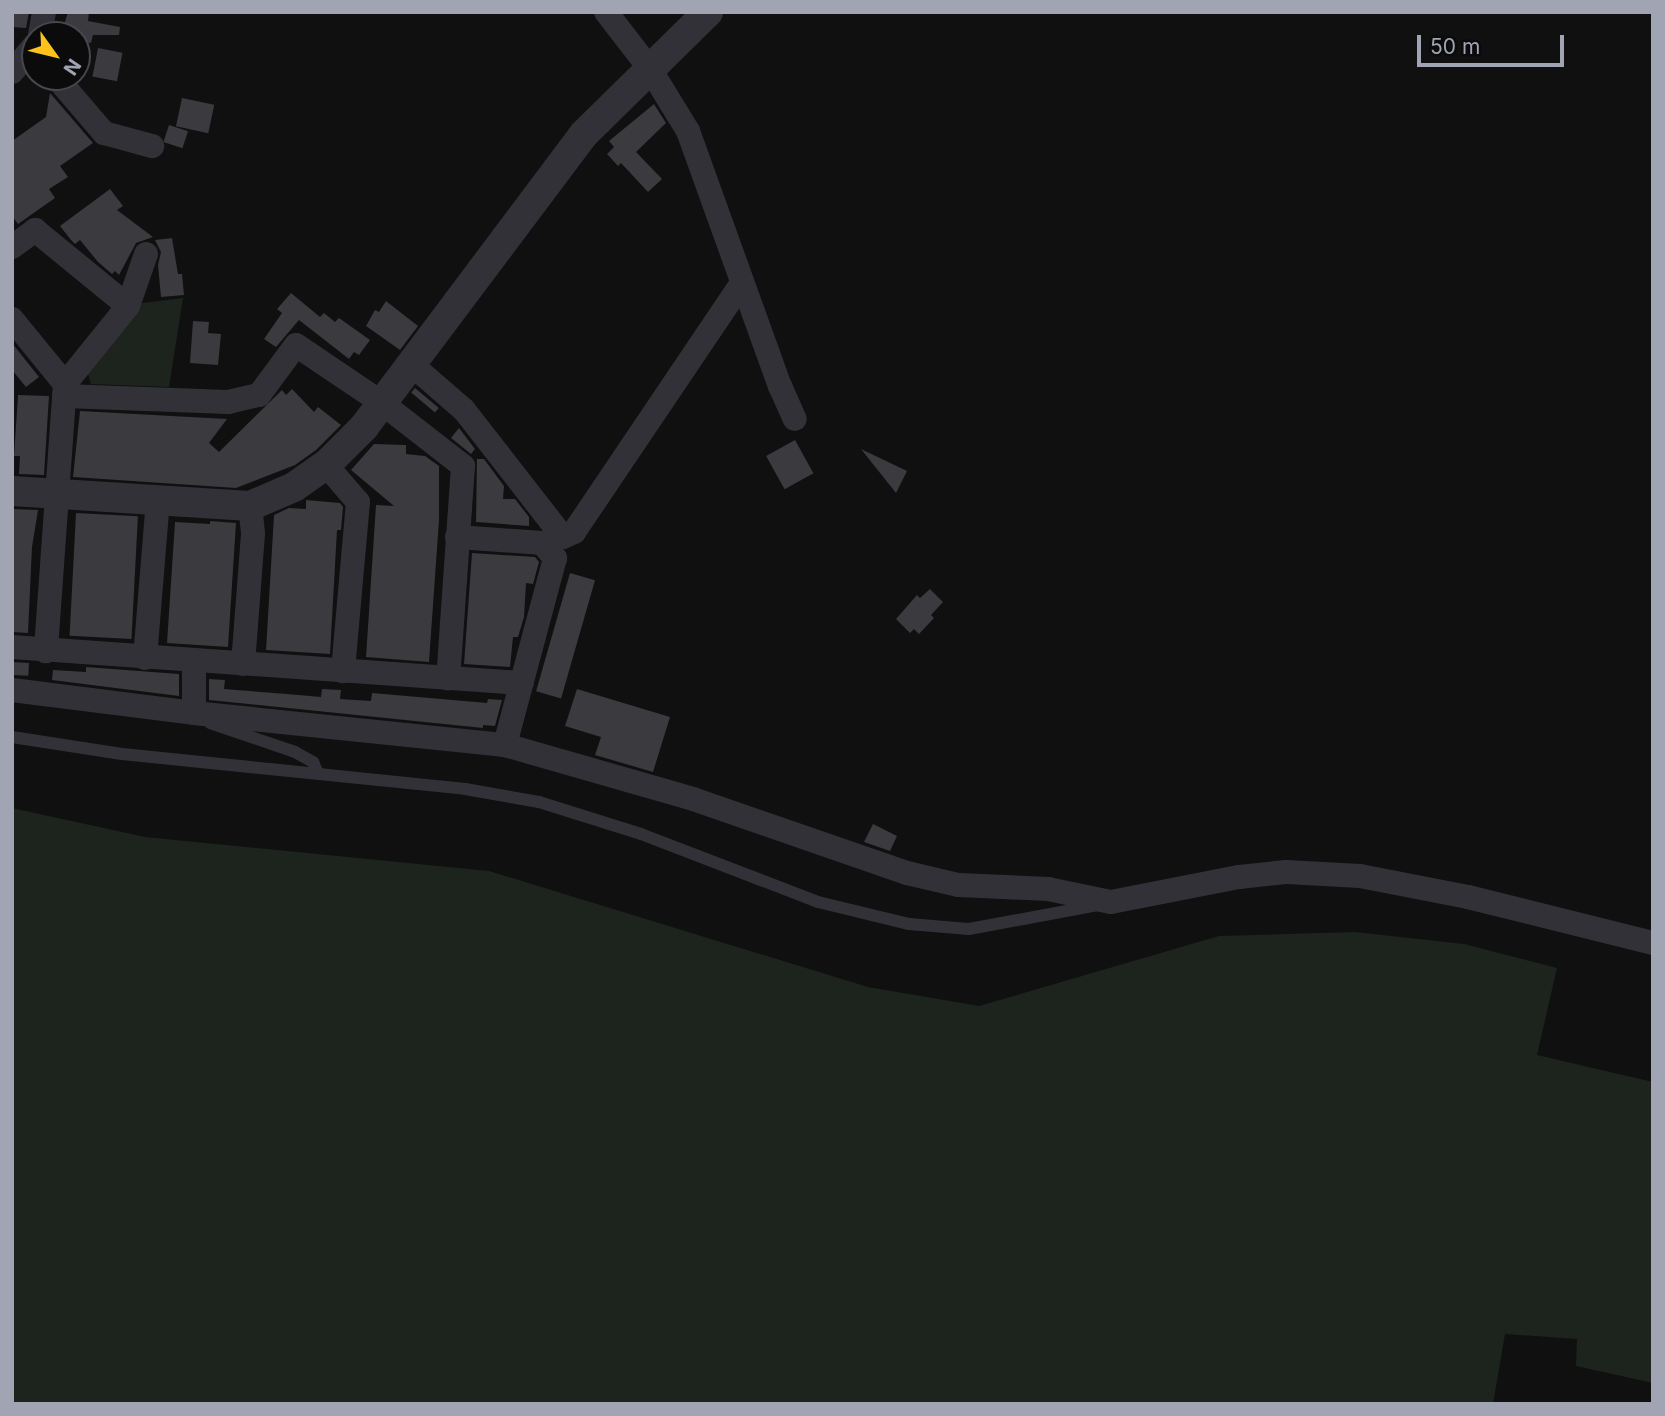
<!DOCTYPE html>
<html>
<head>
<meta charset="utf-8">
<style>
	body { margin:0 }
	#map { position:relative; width:1665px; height:1416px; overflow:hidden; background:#101011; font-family:Inter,sans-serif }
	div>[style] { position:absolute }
	.green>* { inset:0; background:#1c241d }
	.building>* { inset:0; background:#3a3a3f; transform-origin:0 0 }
	.service>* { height:12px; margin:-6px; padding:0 6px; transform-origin:6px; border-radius:6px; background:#313137 }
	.minor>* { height:24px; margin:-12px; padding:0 12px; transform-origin:12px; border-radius:12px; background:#313137 }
	.tertiary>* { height:30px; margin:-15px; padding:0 15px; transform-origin:15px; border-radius:15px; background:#313137 }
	span { translate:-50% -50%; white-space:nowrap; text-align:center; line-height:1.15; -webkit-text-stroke:7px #0b0b0c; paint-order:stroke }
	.frame { position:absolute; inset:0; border:14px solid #a0a4b3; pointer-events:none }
	.north { position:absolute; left:21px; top:21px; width:70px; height:70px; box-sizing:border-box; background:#0b0b0c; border:2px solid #47484f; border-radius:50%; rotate:124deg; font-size:19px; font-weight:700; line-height:28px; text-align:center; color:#a0a4b3 }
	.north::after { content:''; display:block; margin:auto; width:24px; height:32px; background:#ffc21a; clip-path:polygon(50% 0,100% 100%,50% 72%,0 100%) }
	.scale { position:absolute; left:1417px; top:35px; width:147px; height:32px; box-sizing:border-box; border:4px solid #a0a4b3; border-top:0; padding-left:9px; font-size:21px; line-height:24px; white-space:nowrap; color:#a0a4b3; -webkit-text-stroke:5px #0b0b0c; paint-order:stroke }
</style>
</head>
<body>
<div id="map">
	<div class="green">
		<div style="clip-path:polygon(183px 298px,169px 387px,91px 384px,87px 371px,142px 303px)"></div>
		<div style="clip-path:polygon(12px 808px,145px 837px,489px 871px,868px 987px,979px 1006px,1219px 936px,1355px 932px,1464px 944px,1557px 968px,1537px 1055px,1653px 1082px,1653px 1383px,1576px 1366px,1577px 1339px,1505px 1334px,1493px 1404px,12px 1404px)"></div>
	</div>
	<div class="building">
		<div style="clip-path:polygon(12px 12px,29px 12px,26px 28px,12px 27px)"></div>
		<div style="clip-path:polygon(68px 12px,89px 12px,88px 21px,120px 27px,119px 35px,93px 35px,91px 43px,77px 41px,77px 35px,61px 35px)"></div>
		<div style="left:98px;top:48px;width:25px;height:29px;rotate:11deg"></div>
		<div style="clip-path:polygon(50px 93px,93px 143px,60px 166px,68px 177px,49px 189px,55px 198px,18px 224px,12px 216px,12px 141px,46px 117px)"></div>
		<div style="left:182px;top:98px;width:33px;height:29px;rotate:12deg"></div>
		<div style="clip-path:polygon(654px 104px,666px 123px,636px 152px,662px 179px,648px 192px,621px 163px,618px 166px,607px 154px,614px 147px,609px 141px)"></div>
		<div style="left:169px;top:125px;width:20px;height:18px;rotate:18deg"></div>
		<div style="clip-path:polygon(110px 189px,123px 206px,117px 210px,153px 237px,136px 243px,119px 275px,115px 271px,112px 274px,98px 262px,80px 240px,75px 244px,71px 240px,60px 226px)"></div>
		<div style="clip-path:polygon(172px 238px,178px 274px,182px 274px,184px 295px,161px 297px,158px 265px,161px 252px,155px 240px)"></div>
		<div style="clip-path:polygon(291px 293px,320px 317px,324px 313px,335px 322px,339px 318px,370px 340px,359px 355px,354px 352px,349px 359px,299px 320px,276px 347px,264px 339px,282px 313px,277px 309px)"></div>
		<div style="clip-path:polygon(386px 301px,418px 326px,400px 350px,366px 326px,375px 310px,379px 312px)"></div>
		<div style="clip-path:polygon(193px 321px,209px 322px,208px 333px,221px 334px,218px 365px,190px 363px)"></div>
		<div style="clip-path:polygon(12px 343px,39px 377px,26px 387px,12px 370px)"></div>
		<div style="left:415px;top:388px;width:31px;height:6px;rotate:40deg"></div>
		<div style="clip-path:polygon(292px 389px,314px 412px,318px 407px,341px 425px,316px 450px,295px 465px,236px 488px,73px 477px,80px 411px,227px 419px,209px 443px,219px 452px,282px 390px,286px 395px)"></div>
		<div style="clip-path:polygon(18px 395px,49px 396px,44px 475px,19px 474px,20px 456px,14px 456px)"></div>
		<div style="clip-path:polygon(459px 428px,475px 449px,471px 454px,451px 438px)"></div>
		<div style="left:795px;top:440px;width:38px;height:33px;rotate:61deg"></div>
		<div style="clip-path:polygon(374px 444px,406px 445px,406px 454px,425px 456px,439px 466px,439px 520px,429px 662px,366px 657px,376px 505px,394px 506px,351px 470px)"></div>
		<div style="clip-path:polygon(861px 449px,907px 471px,896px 493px)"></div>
		<div style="clip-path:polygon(477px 459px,484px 459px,504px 486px,503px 499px,515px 499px,529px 517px,529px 526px,476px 522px)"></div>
		<div style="clip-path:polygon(306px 500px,340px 503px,343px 507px,341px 530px,337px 530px,330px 654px,266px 650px,274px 515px,289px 508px,306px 509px)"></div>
		<div style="clip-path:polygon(12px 509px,38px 510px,32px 547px,28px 633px,12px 632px)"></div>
		<div style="left:76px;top:513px;width:62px;height:123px;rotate:3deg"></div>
		<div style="clip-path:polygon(210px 521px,236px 523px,228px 647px,167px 643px,175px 522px,210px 524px)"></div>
		<div style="clip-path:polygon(472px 553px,535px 557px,539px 562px,533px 584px,526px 583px,524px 617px,518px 637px,513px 637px,510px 667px,464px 664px)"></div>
		<div style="left:570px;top:573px;width:26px;height:123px;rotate:16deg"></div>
		<div style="clip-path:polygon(930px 589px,943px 602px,931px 615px,934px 618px,919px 634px,914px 629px,910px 633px,896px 619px,917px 595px,920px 598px)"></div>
		<div style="left:12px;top:662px;width:17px;height:13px;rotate:3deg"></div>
		<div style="clip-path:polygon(86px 667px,179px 674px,179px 696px,52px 680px,53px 670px,86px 672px)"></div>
		<div style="clip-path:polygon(209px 679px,225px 680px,224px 689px,287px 694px,321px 697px,322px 689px,341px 690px,340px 699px,371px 701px,372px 693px,487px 703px,488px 699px,502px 700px,495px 726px,483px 725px,483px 728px,209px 700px)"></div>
		<div style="clip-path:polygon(577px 689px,670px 717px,653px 772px,595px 755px,601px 737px,565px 726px)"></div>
		<div style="clip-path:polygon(873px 824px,897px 836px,890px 851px,864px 842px)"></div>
	</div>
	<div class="service">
		<div style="left:210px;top:723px;width:90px;rotate:18.8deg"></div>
		<div style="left:295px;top:752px;width:21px;rotate:29deg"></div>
		<div style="left:313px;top:762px;width:12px;rotate:66deg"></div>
		<div style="left:12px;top:737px;width:111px;rotate:8.8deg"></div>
		<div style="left:122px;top:754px;width:345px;rotate:5.8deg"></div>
		<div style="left:465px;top:789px;width:75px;rotate:10deg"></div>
		<div style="left:539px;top:802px;width:107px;rotate:17.4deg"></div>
		<div style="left:641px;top:834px;width:190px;rotate:21deg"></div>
		<div style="left:818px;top:902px;width:94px;rotate:13.6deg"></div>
		<div style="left:909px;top:924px;width:60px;rotate:4.8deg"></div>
		<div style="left:969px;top:929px;width:131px;rotate:-10.5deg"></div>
	</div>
	<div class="minor">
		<div style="left:606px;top:12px;width:72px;rotate:52.3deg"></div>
		<div style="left:650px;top:69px;width:73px;rotate:58.5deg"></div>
		<div style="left:688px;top:131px;width:271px;rotate:70.2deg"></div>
		<div style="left:780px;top:386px;width:36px;rotate:66deg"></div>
		<div style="left:40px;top:35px;width:23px;rotate:-80deg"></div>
		<div style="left:12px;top:72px;width:35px;rotate:-50deg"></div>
		<div style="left:56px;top:77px;width:74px;rotate:49.4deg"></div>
		<div style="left:104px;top:133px;width:50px;rotate:15.2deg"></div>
		<div style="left:12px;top:247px;width:29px;rotate:-36deg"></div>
		<div style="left:35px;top:230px;width:120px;rotate:39.3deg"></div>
		<div style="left:128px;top:306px;width:55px;rotate:-70.9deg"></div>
		<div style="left:12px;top:319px;width:84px;rotate:50.8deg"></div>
		<div style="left:65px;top:384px;width:268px;rotate:94.1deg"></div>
		<div style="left:411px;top:364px;width:70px;rotate:41deg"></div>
		<div style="left:464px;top:410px;width:161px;rotate:52.1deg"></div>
		<div style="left:563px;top:537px;width:12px;rotate:-24deg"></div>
		<div style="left:574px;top:532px;width:300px;rotate:-56deg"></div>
		<div style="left:65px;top:384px;width:100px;rotate:-51.1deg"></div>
		<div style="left:64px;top:396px;width:164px;rotate:2.1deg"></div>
		<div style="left:228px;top:402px;width:32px;rotate:-13deg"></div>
		<div style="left:259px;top:395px;width:62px;rotate:-53.5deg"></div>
		<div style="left:296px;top:345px;width:104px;rotate:34deg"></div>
		<div style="left:382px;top:403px;width:103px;rotate:37.9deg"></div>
		<div style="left:463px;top:466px;width:213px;rotate:94deg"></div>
		<div style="left:326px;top:465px;width:49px;rotate:49.1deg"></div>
		<div style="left:358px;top:502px;width:170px;rotate:95.1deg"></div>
		<div style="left:457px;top:537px;width:85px;rotate:4deg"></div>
		<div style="left:542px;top:543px;width:20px;rotate:49deg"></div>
		<div style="left:555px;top:558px;width:194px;rotate:105deg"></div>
		<div style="left:12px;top:647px;width:511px;rotate:4.04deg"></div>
		<div style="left:145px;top:658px;width:159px;rotate:-85.3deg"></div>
		<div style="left:194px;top:661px;width:52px;rotate:90deg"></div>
		<div style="left:243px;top:664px;width:131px;rotate:-85.6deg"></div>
		<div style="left:253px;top:533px;width:27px;rotate:-96deg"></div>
		<div style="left:12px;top:690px;width:183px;rotate:7.2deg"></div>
		<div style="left:194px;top:713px;width:313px;rotate:5.9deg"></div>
		<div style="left:505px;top:745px;width:196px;rotate:16deg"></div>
		<div style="left:693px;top:799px;width:226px;rotate:19.1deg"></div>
		<div style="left:907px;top:873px;width:52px;rotate:13.2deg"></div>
		<div style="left:958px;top:885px;width:90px;rotate:2.5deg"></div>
		<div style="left:1048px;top:889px;width:64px;rotate:11.7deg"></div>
		<div style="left:1111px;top:902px;width:130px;rotate:-11.1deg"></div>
		<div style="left:1239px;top:877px;width:47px;rotate:-6.1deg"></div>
		<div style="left:1286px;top:872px;width:74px;rotate:3.1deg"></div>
		<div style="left:1360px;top:876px;width:110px;rotate:11deg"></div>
		<div style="left:1468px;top:897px;width:191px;rotate:14deg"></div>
	</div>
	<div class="tertiary">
		<div style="left:12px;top:491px;width:238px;rotate:3.6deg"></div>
		<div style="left:250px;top:506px;width:48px;rotate:-23.4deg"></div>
		<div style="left:294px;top:487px;width:39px;rotate:-35deg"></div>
		<div style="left:326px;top:465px;width:54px;rotate:-45deg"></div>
		<div style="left:364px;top:427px;width:366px;rotate:-53.1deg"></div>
		<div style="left:584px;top:134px;width:174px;rotate:-44.5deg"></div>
	</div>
	<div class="frame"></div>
	<div class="north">N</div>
	<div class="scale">50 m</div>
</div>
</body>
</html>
